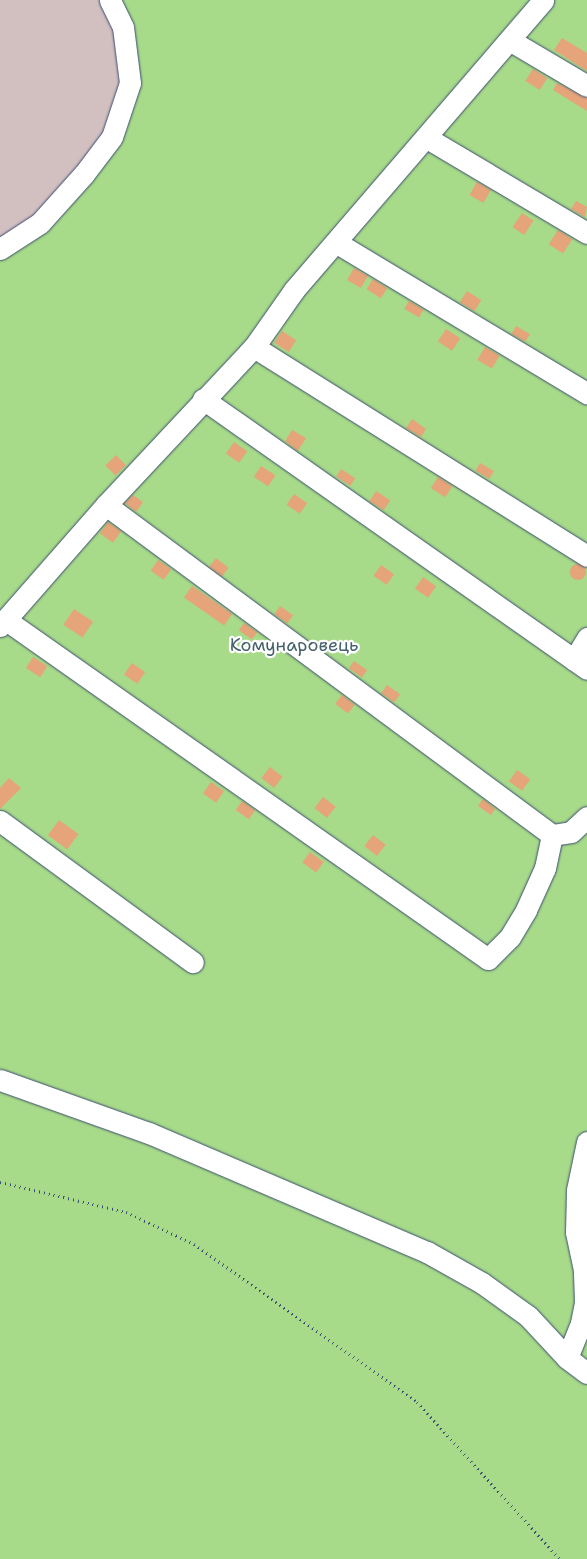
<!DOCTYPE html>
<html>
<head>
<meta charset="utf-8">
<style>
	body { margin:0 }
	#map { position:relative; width:587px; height:1559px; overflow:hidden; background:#faefe2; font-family:"Shantell Sans",sans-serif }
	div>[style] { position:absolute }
	.industrial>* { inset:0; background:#d2bfc0 }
	.green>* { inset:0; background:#a7da89 }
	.building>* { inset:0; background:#e5a47a; transform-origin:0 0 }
	.round { border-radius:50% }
	.path>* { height:3px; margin-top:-1.5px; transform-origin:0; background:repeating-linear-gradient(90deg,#3c4c72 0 1px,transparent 0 5px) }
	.roads { filter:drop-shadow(0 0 1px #3c4c72) drop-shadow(0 0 1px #3c4c72) }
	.minor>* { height:21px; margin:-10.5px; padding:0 10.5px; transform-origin:10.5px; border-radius:10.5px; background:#fff }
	span { translate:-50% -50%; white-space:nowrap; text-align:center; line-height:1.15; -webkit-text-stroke:4.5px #fff; paint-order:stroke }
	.park-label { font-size:18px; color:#45626b }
</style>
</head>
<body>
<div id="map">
	<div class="industrial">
		<div style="clip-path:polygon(0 0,110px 0,130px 83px,112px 137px,0 249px)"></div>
	</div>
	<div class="green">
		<div style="clip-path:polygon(110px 0,587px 0,587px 1559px,0 1559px,0 249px,84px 174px,130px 83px)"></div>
	</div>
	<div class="building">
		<div style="clip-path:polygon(562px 38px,587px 53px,587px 71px,554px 50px)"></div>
		<div style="left:533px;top:69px;width:17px;height:14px;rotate:33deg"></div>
		<div style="clip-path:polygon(557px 83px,587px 98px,587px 111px,553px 90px)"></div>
		<div style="left:477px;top:182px;width:16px;height:15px;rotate:30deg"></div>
		<div style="clip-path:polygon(576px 201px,587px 207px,585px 217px,571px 209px)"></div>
		<div style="left:522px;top:213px;width:14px;height:17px;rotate:34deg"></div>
		<div style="left:558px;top:230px;width:17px;height:17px;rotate:33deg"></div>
		<div style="left:354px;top:268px;width:16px;height:14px;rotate:30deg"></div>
		<div style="left:373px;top:279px;width:17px;height:12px;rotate:33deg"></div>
		<div style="left:467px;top:291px;width:17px;height:13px;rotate:33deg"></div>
		<div style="left:409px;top:301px;width:17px;height:9px;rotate:31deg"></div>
		<div style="left:516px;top:326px;width:16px;height:9px;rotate:30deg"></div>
		<div style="left:446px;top:329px;width:17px;height:15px;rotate:33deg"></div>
		<div style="left:282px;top:331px;width:17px;height:14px;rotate:33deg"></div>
		<div style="left:485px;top:347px;width:17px;height:15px;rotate:31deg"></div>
		<div style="clip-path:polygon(412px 419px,426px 429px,421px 437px,406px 428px)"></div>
		<div style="clip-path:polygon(292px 430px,306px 438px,298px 451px,285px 441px)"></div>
		<div style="left:234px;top:442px;width:16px;height:14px;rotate:35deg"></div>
		<div style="left:116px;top:455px;width:14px;height:15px;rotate:45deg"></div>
		<div style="left:480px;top:463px;width:16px;height:9px;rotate:30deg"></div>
		<div style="left:261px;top:466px;width:17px;height:13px;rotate:33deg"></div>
		<div style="left:341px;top:469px;width:17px;height:9px;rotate:33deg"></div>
		<div style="left:438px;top:477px;width:17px;height:13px;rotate:33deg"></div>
		<div style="left:376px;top:491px;width:17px;height:12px;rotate:33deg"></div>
		<div style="left:294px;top:494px;width:16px;height:13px;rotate:35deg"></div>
		<div style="clip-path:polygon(133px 495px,143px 502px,136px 512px,125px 503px)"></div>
		<div style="left:108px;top:522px;width:16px;height:14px;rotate:35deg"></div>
		<div style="left:216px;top:558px;width:16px;height:11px;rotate:38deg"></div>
		<div style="left:158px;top:560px;width:16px;height:13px;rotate:35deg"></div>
		<div class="round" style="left:570px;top:564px;width:16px;height:16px"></div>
		<div style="left:381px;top:565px;width:16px;height:13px;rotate:35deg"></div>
		<div style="left:423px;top:577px;width:16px;height:14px;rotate:35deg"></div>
		<div style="left:192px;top:586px;width:49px;height:14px;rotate:35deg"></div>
		<div style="left:280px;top:606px;width:16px;height:10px;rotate:35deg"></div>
		<div style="left:74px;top:609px;width:23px;height:19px;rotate:34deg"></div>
		<div style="left:244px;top:623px;width:16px;height:9px;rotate:35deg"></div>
		<div style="left:33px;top:657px;width:17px;height:13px;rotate:33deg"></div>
		<div style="left:354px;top:661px;width:16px;height:9px;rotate:35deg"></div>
		<div style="left:132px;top:663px;width:16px;height:14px;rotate:35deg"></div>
		<div style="left:387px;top:685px;width:16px;height:10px;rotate:35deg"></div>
		<div style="left:342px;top:695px;width:16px;height:11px;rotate:38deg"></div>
		<div style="left:270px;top:767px;width:16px;height:14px;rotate:38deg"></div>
		<div style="left:517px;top:770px;width:16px;height:14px;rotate:35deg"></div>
		<div style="clip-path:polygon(9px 778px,21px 788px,0 809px,0 788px)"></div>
		<div style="left:211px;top:782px;width:16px;height:14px;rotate:35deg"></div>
		<div style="left:323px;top:797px;width:16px;height:14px;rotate:38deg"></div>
		<div style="clip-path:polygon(483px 799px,495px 809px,491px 815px,478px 806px)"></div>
		<div style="left:242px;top:801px;width:16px;height:11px;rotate:35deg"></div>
		<div style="left:59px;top:820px;width:24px;height:19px;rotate:36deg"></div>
		<div style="left:373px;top:835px;width:16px;height:14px;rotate:38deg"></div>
		<div style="left:310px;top:852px;width:17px;height:13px;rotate:36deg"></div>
	</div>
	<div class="path">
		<div style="left:0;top:1182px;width:130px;rotate:13.4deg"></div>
		<div style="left:126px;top:1212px;width:75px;rotate:25.2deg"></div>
		<div style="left:194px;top:1244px;width:273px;rotate:35.3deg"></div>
		<div style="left:417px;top:1402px;width:212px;rotate:47.7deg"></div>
	</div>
	<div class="roads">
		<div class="minor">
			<div style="left:511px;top:41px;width:88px;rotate:30.6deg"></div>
			<div style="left:427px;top:138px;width:186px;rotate:30.7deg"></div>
			<div style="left:337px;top:243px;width:292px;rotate:31deg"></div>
			<div style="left:0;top:249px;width:48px;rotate:-33deg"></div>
			<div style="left:40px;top:223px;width:66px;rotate:-48.1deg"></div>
			<div style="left:84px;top:174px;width:46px;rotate:-52.9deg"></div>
			<div style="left:112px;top:137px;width:57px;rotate:-71.6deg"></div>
			<div style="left:130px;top:83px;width:56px;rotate:-97.1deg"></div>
			<div style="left:123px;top:27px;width:30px;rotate:-116deg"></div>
			<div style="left:254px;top:347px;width:393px;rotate:32.1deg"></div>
			<div style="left:203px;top:399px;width:469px;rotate:35.1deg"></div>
			<div style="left:106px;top:505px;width:555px;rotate:36.5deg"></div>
			<div style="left:6px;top:620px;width:589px;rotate:35.12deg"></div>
			<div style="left:488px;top:959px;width:31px;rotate:-45deg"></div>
			<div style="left:510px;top:937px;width:31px;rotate:-59deg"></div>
			<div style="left:526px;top:910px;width:46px;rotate:-65.7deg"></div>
			<div style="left:545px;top:868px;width:34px;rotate:-78deg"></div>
			<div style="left:552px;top:835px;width:19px;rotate:-9deg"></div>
			<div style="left:571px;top:832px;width:22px;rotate:-43deg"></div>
			<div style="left:0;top:626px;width:161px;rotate:-48.8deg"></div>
			<div style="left:106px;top:505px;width:216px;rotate:-46.9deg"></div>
			<div style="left:254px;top:347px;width:70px;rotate:-54.9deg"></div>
			<div style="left:294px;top:290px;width:382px;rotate:-49.3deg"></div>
			<div style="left:574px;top:660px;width:26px;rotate:-59deg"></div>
			<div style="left:0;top:821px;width:239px;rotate:36.2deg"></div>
			<div style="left:0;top:1080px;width:158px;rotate:19.6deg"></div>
			<div style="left:149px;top:1133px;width:302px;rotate:23.2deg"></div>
			<div style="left:427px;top:1252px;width:63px;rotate:29.4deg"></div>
			<div style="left:482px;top:1283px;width:57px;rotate:35.7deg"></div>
			<div style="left:528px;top:1316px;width:57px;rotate:47.1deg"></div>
			<div style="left:567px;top:1358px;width:25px;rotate:37deg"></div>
			<div style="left:567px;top:1358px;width:38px;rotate:-68deg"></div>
			<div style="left:581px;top:1323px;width:21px;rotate:-79deg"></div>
			<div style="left:585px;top:1302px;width:32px;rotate:-92deg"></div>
			<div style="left:584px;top:1270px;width:39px;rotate:-102deg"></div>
			<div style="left:576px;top:1232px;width:42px;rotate:-88.6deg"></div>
			<div style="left:577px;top:1190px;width:49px;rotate:-78.2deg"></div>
		</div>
	</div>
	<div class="park-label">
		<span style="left:294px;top:645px">Комунаровець</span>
	</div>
</div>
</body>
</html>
